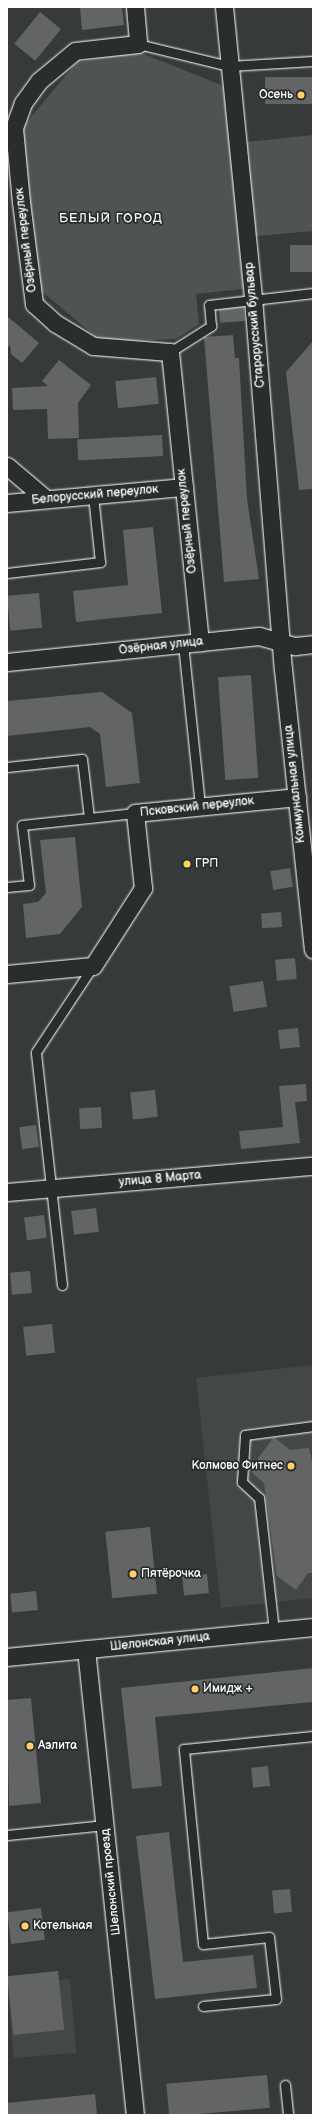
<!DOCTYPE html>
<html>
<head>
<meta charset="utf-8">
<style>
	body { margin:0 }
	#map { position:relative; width:320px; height:2122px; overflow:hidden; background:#373a3b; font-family:"Balsamiq Sans",sans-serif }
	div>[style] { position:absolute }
	.built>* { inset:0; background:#444748; transform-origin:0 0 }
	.green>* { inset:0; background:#505354 }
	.building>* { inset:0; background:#636465; transform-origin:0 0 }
	.roads { filter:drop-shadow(0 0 1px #fff) drop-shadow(0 0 1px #fff) }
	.lane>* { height:9px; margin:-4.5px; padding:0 4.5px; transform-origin:4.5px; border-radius:4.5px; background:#2a2d2e }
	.street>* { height:17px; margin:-8.5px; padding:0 8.5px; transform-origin:8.5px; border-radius:8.5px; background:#2a2d2e }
	.dots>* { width:11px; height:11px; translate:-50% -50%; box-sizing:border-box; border:2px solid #2a2d2e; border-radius:50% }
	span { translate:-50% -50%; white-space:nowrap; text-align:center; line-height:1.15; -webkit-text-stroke:3.5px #2a2d2e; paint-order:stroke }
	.poi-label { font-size:12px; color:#fff }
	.right { translate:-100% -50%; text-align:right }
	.left { translate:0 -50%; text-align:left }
	.street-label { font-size:12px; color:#fff }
	.neighbourhood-label { font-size:13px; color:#fff; letter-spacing:1px }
	.frame { position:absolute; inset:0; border:8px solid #fff; pointer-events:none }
</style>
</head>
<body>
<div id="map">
	<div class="built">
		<div style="clip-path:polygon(313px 1365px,313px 1598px,221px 1608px,196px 1378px)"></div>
		<div style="left:70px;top:1979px;width:74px;height:63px;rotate:85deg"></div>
	</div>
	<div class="green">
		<div style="clip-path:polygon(139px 52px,231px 89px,238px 143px,313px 135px,313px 231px,247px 237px,252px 288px,196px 294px,199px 324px,176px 339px,102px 342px,39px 289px,22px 128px,77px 62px)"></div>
	</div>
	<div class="building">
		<div style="clip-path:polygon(80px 7px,122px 7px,124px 25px,82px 30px)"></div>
		<div style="left:40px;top:12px;width:27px;height:41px;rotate:39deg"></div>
		<div style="left:313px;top:77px;width:27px;height:48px;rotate:90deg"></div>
		<div style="left:313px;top:245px;width:27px;height:23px;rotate:90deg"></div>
		<div style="left:244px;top:307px;width:14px;height:25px;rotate:86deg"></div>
		<div style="clip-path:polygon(7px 316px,39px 343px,22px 363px,11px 354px,10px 345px,7px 348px)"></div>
		<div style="clip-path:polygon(233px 335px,235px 358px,239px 358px,247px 499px,259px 579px,224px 582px,204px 337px)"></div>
		<div style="clip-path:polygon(313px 341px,313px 489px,299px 490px,286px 372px)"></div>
		<div style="clip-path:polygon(59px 360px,91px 385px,78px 403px,79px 438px,48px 439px,47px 409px,13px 410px,12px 388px,48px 386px,42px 381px)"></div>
		<div style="left:156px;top:377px;width:27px;height:41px;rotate:84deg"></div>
		<div style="left:162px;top:435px;width:21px;height:85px;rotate:87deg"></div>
		<div style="clip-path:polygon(153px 527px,162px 613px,76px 622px,73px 591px,128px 585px,123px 530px)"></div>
		<div style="left:39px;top:593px;width:35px;height:32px;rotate:85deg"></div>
		<div style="left:251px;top:675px;width:103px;height:33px;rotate:86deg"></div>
		<div style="clip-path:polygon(102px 692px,132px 713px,140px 783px,106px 787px,100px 734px,90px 727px,7px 736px,7px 701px)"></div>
		<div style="clip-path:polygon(75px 837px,82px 907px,60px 934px,26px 938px,23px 904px,38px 902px,46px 893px,40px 840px)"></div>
		<div style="left:290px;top:868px;width:19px;height:20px;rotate:81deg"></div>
		<div style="left:281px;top:912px;width:15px;height:20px;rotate:86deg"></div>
		<div style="left:295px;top:958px;width:21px;height:20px;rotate:85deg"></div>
		<div style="left:263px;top:981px;width:26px;height:34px;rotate:81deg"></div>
		<div style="left:298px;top:1028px;width:19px;height:20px;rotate:84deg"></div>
		<div style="clip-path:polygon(306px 1084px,307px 1101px,295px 1102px,300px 1143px,241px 1149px,239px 1131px,283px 1127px,279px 1086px)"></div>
		<div style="left:155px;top:1090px;width:27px;height:25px;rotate:84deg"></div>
		<div style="left:101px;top:1107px;width:21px;height:22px;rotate:87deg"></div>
		<div style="left:36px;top:1125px;width:22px;height:17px;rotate:82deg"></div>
		<div style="left:96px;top:1208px;width:24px;height:25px;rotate:83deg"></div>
		<div style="left:44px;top:1215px;width:23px;height:20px;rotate:83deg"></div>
		<div style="left:30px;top:1271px;width:22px;height:20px;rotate:85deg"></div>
		<div style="left:52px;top:1324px;width:29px;height:29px;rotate:84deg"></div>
		<div style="clip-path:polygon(274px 1437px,290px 1450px,309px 1448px,313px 1466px,313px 1573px,308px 1573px,296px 1590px,277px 1576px,264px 1483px,249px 1470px)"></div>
		<div style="left:150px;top:1527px;width:67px;height:45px;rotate:84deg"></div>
		<div style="left:207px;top:1574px;width:19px;height:25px;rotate:84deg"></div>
		<div style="left:36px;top:1591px;width:19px;height:26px;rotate:84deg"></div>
		<div style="clip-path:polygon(313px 1668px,313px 1702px,155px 1717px,162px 1786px,132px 1789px,121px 1688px)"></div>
		<div style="clip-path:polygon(31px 1698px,41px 1803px,9px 1806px,7px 1700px)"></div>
		<div style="left:268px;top:1766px;width:20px;height:17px;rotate:84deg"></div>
		<div style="clip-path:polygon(169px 1832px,183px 1962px,253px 1955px,257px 1988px,155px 1999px,136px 1836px)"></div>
		<div style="left:290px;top:1889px;width:23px;height:18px;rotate:85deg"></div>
		<div style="left:41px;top:1908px;width:32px;height:34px;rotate:83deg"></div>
		<div style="left:58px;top:1971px;width:59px;height:51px;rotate:84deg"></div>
		<div style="left:267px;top:2075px;width:33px;height:101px;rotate:85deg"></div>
		<div style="clip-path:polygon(95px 2094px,97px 2115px,7px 2115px,7px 2103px)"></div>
	</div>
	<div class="roads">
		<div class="lane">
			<div style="left:138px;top:44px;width:94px;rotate:13.6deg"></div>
			<div style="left:229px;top:66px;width:84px;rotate:-3.4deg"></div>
			<div style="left:170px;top:352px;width:49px;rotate:-32.4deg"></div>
			<div style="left:211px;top:326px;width:21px;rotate:-95deg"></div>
			<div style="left:209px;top:305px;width:105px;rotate:-6.6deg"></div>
			<div style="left:7px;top:573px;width:94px;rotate:-6.7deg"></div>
			<div style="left:100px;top:562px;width:67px;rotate:-96deg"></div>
			<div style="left:183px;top:644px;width:163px;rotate:84deg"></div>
			<div style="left:7px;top:767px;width:75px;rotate:-6.1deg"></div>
			<div style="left:82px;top:759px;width:59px;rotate:83.2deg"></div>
			<div style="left:89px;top:818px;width:46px;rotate:-6.2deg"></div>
			<div style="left:7px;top:887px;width:22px;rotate:-5deg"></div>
			<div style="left:29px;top:885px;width:60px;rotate:-96.7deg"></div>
			<div style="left:22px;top:825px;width:67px;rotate:-6deg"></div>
			<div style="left:62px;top:1285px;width:234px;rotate:-96.4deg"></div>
			<div style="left:36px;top:1052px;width:103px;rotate:-56.5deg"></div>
			<div style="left:274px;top:1631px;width:134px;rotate:-96.4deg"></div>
			<div style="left:259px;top:1498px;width:23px;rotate:-137deg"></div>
			<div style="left:242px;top:1482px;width:47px;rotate:-86.3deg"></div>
			<div style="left:245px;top:1435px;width:69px;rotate:-7.5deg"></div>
			<div style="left:7px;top:1835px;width:99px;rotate:-5.8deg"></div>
			<div style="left:203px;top:2006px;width:73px;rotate:-5.5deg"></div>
			<div style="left:276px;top:1999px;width:62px;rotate:-96.4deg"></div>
			<div style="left:269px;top:1937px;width:66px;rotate:173.9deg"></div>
			<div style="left:203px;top:1944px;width:196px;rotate:-95.6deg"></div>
			<div style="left:184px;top:1749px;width:130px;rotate:-5.8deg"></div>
			<div style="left:285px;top:2085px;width:30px;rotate:84deg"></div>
		</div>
		<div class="street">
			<div style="left:135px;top:7px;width:37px;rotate:85deg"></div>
			<div style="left:138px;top:44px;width:63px;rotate:173.7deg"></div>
			<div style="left:75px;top:51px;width:47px;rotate:140.2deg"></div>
			<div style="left:39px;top:81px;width:27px;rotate:126deg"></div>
			<div style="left:23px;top:103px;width:27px;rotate:110deg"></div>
			<div style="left:14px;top:128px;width:74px;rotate:84.6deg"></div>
			<div style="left:21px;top:202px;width:103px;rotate:82.7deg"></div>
			<div style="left:34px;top:304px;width:28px;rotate:42deg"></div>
			<div style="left:55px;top:323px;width:44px;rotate:31.2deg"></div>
			<div style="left:93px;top:346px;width:77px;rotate:4.5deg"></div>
			<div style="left:170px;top:352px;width:292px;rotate:84.1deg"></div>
			<div style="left:224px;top:7px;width:292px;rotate:84.3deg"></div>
			<div style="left:253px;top:298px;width:372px;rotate:85.4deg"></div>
			<div style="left:283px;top:669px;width:282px;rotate:83.9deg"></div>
			<div style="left:7px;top:466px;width:51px;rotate:40.2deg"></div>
			<div style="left:7px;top:503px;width:178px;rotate:-5.2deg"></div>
			<div style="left:7px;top:662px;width:253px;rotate:-5.9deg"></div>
			<div style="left:259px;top:636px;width:37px;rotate:16deg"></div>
			<div style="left:295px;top:646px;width:18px;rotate:-6deg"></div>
			<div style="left:7px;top:974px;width:86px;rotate:-5.3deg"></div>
			<div style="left:93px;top:966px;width:93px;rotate:-57.3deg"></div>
			<div style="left:143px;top:888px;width:75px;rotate:-96.1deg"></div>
			<div style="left:135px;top:813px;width:163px;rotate:-5.6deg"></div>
			<div style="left:7px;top:1192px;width:307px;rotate:-4.9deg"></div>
			<div style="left:86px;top:1649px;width:469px;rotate:84deg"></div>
			<div style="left:7px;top:1657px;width:307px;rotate:-5.6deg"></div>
		</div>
	</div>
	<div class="dots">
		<div style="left:301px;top:95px;background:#ffd166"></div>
		<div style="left:187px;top:864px;background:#ffd166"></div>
		<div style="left:291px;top:1466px;background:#ffd166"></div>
		<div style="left:133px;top:1574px;background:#ffd166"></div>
		<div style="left:195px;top:1689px;background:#ffd166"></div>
		<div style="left:30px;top:1746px;background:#ffd166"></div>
		<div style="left:25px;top:1926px;background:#ffd166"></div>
	</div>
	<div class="poi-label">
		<span class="right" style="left:293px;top:95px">Осень</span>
		<span class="left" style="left:195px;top:864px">ГРП</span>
		<span class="right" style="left:283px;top:1466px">Колмово Фитнес</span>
		<span class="left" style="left:141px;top:1574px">Пятёрочка</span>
		<span class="left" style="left:203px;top:1689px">Имидж +</span>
		<span class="left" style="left:38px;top:1746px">Аэлита</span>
		<span class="left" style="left:33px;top:1926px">Котельная</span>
	</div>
	<div class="street-label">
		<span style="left:26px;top:240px;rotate:-97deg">Озёрный переулок</span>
		<span style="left:255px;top:325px;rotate:-95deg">Старорусский бульвар</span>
		<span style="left:95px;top:495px;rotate:-5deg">Белорусский переулок</span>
		<span style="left:187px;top:521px;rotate:-96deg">Озёрный переулок</span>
		<span style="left:161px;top:646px;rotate:-6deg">Озёрная улица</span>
		<span style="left:295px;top:784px;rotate:-96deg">Коммунальная улица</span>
		<span style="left:197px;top:807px;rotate:-6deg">Псковский переулок</span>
		<span style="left:160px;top:1179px;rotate:-5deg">улица 8 Марта</span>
		<span style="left:160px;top:1642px;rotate:-6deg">Шелонская улица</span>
		<span style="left:111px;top:1882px;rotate:-96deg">Шелонский проезд</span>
	</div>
	<div class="neighbourhood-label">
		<span style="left:111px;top:218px">БЕЛЫЙ ГОРОД</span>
	</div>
	<div class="frame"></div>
</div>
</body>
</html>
